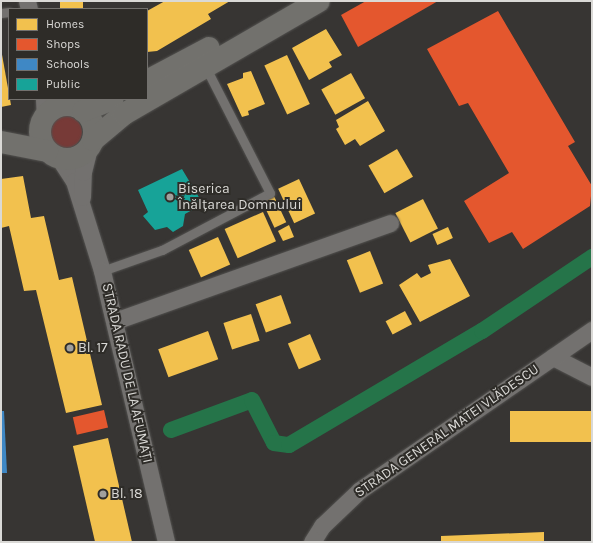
<!DOCTYPE html>
<html>
<head>
<meta charset="utf-8">
<style>
	body { margin:0 }
	#map { position:relative; width:593px; height:543px; overflow:hidden; background:#373533; font-family:Karla,sans-serif }
	div>[style] { position:absolute }
	.green>* { inset:0; background:#773a37 }
	.round { border-radius:50% }
	.homes>* { inset:0; background:#f2c14e; transform-origin:0 0 }
	.shops>* { inset:0; background:#e4572e; transform-origin:0 0 }
	.schools>* { inset:0; background:#3f88c5 }
	.public>* { inset:0; background:#17a398 }
	.canal>* { height:16px; margin:-8px; padding:0 8px; transform-origin:8px; border-radius:8px; background:#257449 }
	.roads { filter:drop-shadow(0 0 1px #535250) drop-shadow(0 0 1px #535250) }
	.service>* { height:9px; margin:-4.5px; padding:0 4.5px; transform-origin:4.5px; border-radius:4.5px; background:#73716f }
	.minor>* { height:17px; margin:-8.5px; padding:0 8.5px; transform-origin:8.5px; border-radius:8.5px; background:#73716f }
	.secondary>* { height:22px; margin:-11px; padding:0 11px; transform-origin:11px; border-radius:11px; background:#72716d }
	.secondary>.ring { margin:-11px; padding:0; box-sizing:content-box; background:none; border:22px solid #72716d; border-radius:50% }
	.dots>* { width:11px; height:11px; translate:-50% -50%; box-sizing:border-box; border:2px solid #2e2c28; border-radius:50% }
	span { translate:-50% -50%; white-space:nowrap; text-align:center; line-height:1.15; -webkit-text-stroke:4px #2e2c28; paint-order:stroke }
	.poi-label { font-size:14px; color:#dad9d6 }
	.left { translate:0 -50%; text-align:left }
	.street-label { font-size:14px; color:#dad9d6 }
	.frame { position:absolute; inset:0; border:2px solid #dad9d6; pointer-events:none }
	.legend { position:absolute; left:8px; top:8px; width:140px; height:92px; box-sizing:border-box; background:#2e2c28; border:1px solid #73716e; margin:0; padding:5px 7px; list-style:none; font-size:12px; color:#dad9d6 }
	.legend li { display:flex; align-items:center; gap:8px; height:20px }
	.legend b { width:20px; border:1px solid #73716e }
</style>
</head>
<body>
<div id="map">
	<div class="green">
		<div class="round" style="left:50px;top:116px;width:32px;height:32px"></div>
	</div>
	<div class="homes">
		<div style="left:60px;top:1px;width:23px;height:8px"></div>
		<div style="clip-path:polygon(165px 1px,230px 1px,208px 14px,211px 19px,157px 51px,147px 52px,147px 11px)"></div>
		<div style="clip-path:polygon(326px 29px,342px 55px,329px 62px,332px 67px,309px 80px,292px 48px)"></div>
		<div style="clip-path:polygon(1px 49px,11px 105px,1px 107px)"></div>
		<div style="left:287px;top:55px;width:54px;height:25px;rotate:65deg"></div>
		<div style="clip-path:polygon(251px 71px,265px 104px,248px 111px,249px 115px,242px 117px,227px 84px,243px 78px,243px 73px)"></div>
		<div style="left:351px;top:73px;width:29px;height:34px;rotate:61deg"></div>
		<div style="clip-path:polygon(368px 101px,385px 131px,360px 146px,355px 139px,345px 145px,336px 129px,339px 127px,336px 120px)"></div>
		<div style="left:397px;top:149px;width:32px;height:33px;rotate:60deg"></div>
		<div style="clip-path:polygon(23px 176px,31px 218px,44px 216px,59px 280px,72px 277px,102px 405px,66px 413px,36px 290px,24px 291px,9px 226px,1px 228px,1px 179px)"></div>
		<div style="left:299px;top:179px;width:38px;height:23px;rotate:65deg"></div>
		<div style="left:274px;top:196px;width:29px;height:13px;rotate:65deg"></div>
		<div style="left:423px;top:199px;width:33px;height:31px;rotate:63deg"></div>
		<div style="left:263px;top:212px;width:32px;height:42px;rotate:66deg"></div>
		<div style="clip-path:polygon(289px 225px,294px 237px,283px 241px,278px 231px)"></div>
		<div style="left:448px;top:227px;width:12px;height:17px;rotate:66deg"></div>
		<div style="left:218px;top:237px;width:30px;height:32px;rotate:66deg"></div>
		<div style="left:370px;top:251px;width:35px;height:25px;rotate:68deg"></div>
		<div style="clip-path:polygon(450px 259px,470px 296px,420px 322px,399px 285px,417px 273px,421px 278px,431px 273px,428px 265px)"></div>
		<div style="left:281px;top:295px;width:30px;height:27px;rotate:70deg"></div>
		<div style="left:405px;top:311px;width:15px;height:22px;rotate:62deg"></div>
		<div style="left:251px;top:314px;width:28px;height:29px;rotate:72deg"></div>
		<div style="left:208px;top:331px;width:30px;height:53px;rotate:70deg"></div>
		<div style="left:310px;top:334px;width:28px;height:24px;rotate:67deg"></div>
		<div style="left:592px;top:411px;width:31px;height:82px;rotate:90deg"></div>
		<div style="left:108px;top:438px;width:107px;height:36px;rotate:77deg"></div>
		<div style="clip-path:polygon(544px 532px,544px 542px,441px 542px,441px 536px)"></div>
	</div>
	<div class="shops">
		<div style="clip-path:polygon(366px 1px,438px 1px,358px 47px,341px 15px)"></div>
		<div style="clip-path:polygon(498px 11px,575px 142px,568px 146px,592px 186px,590px 206px,523px 249px,512px 232px,489px 243px,464px 201px,509px 173px,468px 103px,459px 106px,427px 49px)"></div>
		<div style="left:104px;top:410px;width:18px;height:32px;rotate:77deg"></div>
	</div>
	<div class="schools">
		<div style="clip-path:polygon(1px 411px,4px 411px,7px 473px,1px 473px)"></div>
	</div>
	<div class="public">
		<div style="clip-path:polygon(182px 169px,203px 204px,185px 214px,183px 226px,173px 232px,167px 227px,155px 230px,143px 216px,148px 212px,138px 190px)"></div>
	</div>
	<div class="canal">
		<div style="left:171px;top:430px;width:86px;rotate:-20.3deg"></div>
		<div style="left:252px;top:400px;width:48px;rotate:62.9deg"></div>
		<div style="left:274px;top:443px;width:15px;rotate:8deg"></div>
		<div style="left:289px;top:445px;width:224px;rotate:-30.6deg"></div>
		<div style="left:482px;top:331px;width:133px;rotate:-33.9deg"></div>
	</div>
	<div class="roads">
		<div class="service">
			<div style="left:1px;top:13px;width:8px;rotate:-7deg"></div>
			<div style="left:102px;top:271px;width:64px;rotate:-19.3deg"></div>
			<div style="left:162px;top:250px;width:122px;rotate:-27.8deg"></div>
			<div style="left:270px;top:193px;width:140px;rotate:-117.1deg"></div>
		</div>
		<div class="minor">
			<div style="left:27px;top:1px;width:8px;rotate:76deg"></div>
			<div style="left:44px;top:99px;width:17px;rotate:87deg"></div>
			<div style="left:65px;top:99px;width:16px;rotate:35deg"></div>
			<div style="left:59px;top:158px;width:27px;rotate:57deg"></div>
			<div style="left:74px;top:181px;width:94px;rotate:72.7deg"></div>
			<div style="left:102px;top:271px;width:278px;rotate:76.7deg"></div>
			<div style="left:82px;top:197px;width:25px;rotate:-88deg"></div>
			<div style="left:83px;top:172px;width:25px;rotate:-76deg"></div>
			<div style="left:115px;top:321px;width:292px;rotate:-19.6deg"></div>
			<div style="left:553px;top:357px;width:44px;rotate:27.1deg"></div>
			<div style="left:312px;top:542px;width:19px;rotate:-58deg"></div>
			<div style="left:322px;top:526px;width:52px;rotate:-43.5deg"></div>
			<div style="left:360px;top:490px;width:282px;rotate:-34.6deg"></div>
		</div>
		<div class="secondary">
			<div style="left:147px;top:81px;width:70px;rotate:-28deg"></div>
			<div class="ring" style="left:40px;top:105px;width:32px;height:32px"></div>
			<div style="left:83px;top:111px;width:32px;rotate:-22deg"></div>
			<div style="left:93px;top:140px;width:40px;rotate:-40deg"></div>
			<div style="left:124px;top:114px;width:225px;rotate:-30.1deg"></div>
			<div style="left:1px;top:142px;width:47px;rotate:11.1deg"></div>
		</div>
	</div>
	<div class="dots">
		<div style="left:170px;top:197px;background:#a1a09d"></div>
		<div style="left:70px;top:348px;background:#a1a09d"></div>
		<div style="left:103px;top:494px;background:#a1a09d"></div>
	</div>
	<div class="poi-label">
		<span class="left" style="left:178px;top:197px">Biserica<br>Înălțarea Domnului</span>
		<span class="left" style="left:78px;top:348px">Bl. 17</span>
		<span class="left" style="left:111px;top:494px">Bl. 18</span>
	</div>
	<div class="street-label">
		<span style="left:127px;top:373px;rotate:77deg">STRADA RADU DE LA AFUMAȚI</span>
		<span style="left:447px;top:431px;rotate:-35deg">STRADA GENERAL MATEI VLĂDESCU</span>
	</div>
	<div class="frame"></div>
	<ul class="legend">
	<li><b style="height:11px;background:#f2c14e"></b>Homes</li>
	<li><b style="height:11px;background:#e4572e"></b>Shops</li>
	<li><b style="height:11px;background:#3f88c5"></b>Schools</li>
	<li><b style="height:11px;background:#17a398"></b>Public</li>
	</ul>
</div>
</body>
</html>
